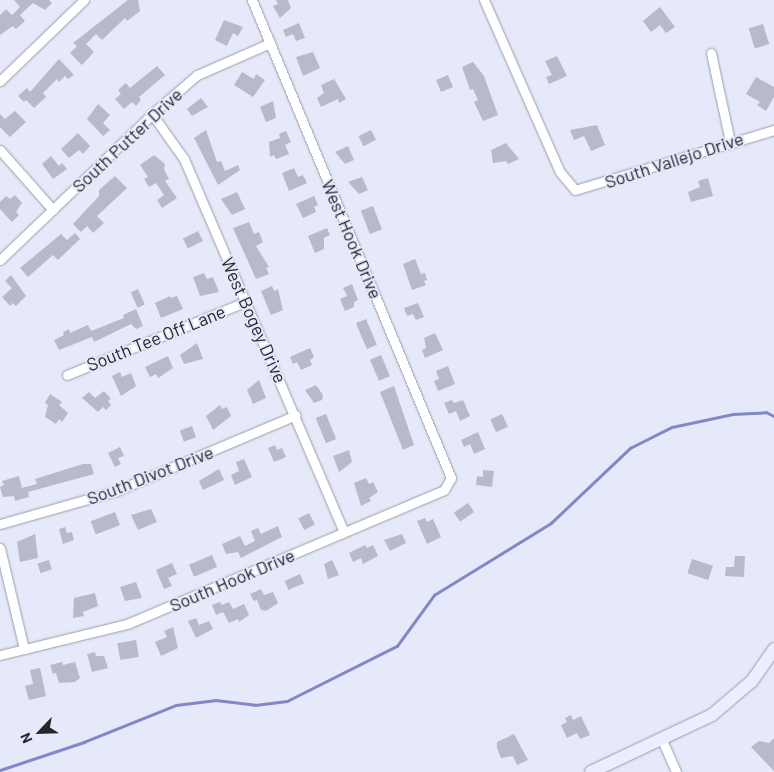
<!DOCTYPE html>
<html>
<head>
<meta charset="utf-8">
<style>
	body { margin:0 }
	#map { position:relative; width:774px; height:772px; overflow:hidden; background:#e6e9f9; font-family:Barlow,sans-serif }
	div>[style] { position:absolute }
	.stream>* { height:2.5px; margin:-1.25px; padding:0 1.25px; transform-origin:1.25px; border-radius:1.25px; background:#8288c6 }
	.building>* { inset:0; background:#b8baca; transform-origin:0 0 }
	.roads { filter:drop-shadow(0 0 1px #9a9cab) drop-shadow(0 0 1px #9a9cab) }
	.street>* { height:9px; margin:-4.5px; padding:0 4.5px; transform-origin:4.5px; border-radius:4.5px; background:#fff }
	.secondary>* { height:12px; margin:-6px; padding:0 6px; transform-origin:6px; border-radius:6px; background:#eceefd }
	span { translate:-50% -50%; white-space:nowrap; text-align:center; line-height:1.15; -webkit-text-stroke:4px #e6e9f9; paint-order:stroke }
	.street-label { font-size:18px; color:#26272d }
	.north { position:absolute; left:15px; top:707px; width:50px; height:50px; -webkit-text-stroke:4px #e6e9f9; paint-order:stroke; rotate:246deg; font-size:14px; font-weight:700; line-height:20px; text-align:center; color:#26272d }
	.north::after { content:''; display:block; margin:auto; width:18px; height:22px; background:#26272d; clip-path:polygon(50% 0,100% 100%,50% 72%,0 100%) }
</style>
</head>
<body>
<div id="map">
	<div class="stream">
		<div style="left:0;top:770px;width:89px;rotate:-18.4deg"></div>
		<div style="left:84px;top:742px;width:99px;rotate:-21.9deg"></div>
		<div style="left:176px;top:705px;width:40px;rotate:-7.1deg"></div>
		<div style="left:216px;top:700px;width:39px;rotate:7deg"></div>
		<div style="left:255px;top:705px;width:32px;rotate:-7deg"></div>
		<div style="left:287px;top:701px;width:123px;rotate:-26.6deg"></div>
		<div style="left:397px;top:646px;width:63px;rotate:-54deg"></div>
		<div style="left:434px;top:595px;width:137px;rotate:-31.6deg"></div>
		<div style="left:551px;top:523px;width:109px;rotate:-43.5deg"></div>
		<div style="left:630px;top:448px;width:47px;rotate:-26.6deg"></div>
		<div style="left:672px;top:427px;width:62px;rotate:-12deg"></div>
		<div style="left:733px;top:414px;width:33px;rotate:-3deg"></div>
		<div style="left:766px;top:412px;width:9px;rotate:27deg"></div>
	</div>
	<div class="building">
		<div style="clip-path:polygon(14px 0,49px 0,52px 3px,45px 10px,33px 3px,20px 15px,25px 21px,16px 29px,13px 26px,0 35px,0 15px,6px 9px,12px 15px,20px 7px)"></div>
		<div style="clip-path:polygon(128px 0,138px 0,140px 11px,127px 21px,125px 18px,102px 40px,96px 34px,86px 44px,94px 52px,82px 65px,70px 53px,77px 46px,73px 43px)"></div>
		<div style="clip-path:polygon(276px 0,288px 0,291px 8px,280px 18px,273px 6px,278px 4px)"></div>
		<div style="clip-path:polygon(660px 7px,675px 27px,666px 33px,660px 25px,651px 32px,643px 21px)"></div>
		<div style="clip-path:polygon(224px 20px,243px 27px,238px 36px,233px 33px,227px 46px,215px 40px)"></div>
		<div style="clip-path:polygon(299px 23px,305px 38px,296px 41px,293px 34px,286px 37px,283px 30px)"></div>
		<div style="left:763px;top:24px;width:21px;height:15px;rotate:73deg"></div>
		<div style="clip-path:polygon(313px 52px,320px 68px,303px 76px,296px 57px)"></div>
		<div style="clip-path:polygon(557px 56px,567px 76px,549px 84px,546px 77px,552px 75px,545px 61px)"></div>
		<div style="clip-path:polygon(59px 59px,74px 75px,68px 79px,65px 76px,59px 82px,57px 79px,43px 93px,46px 97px,34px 108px,26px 100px,24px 102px,18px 96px,27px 88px,30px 92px)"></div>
		<div style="clip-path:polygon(473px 62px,484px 76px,498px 115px,483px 121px,474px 102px,478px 100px,473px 89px,470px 90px,462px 67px)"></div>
		<div style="clip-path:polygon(157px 66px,165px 75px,139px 97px,141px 100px,136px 106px,132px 102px,124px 109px,115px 99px,121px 94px,118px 90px,126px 83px,130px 88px)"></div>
		<div style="clip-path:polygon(242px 72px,254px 79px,256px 74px,265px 80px,253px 97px,234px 85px)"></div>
		<div style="left:448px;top:75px;width:13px;height:13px;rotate:67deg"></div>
		<div style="clip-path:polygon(756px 77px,774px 87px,774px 97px,766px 111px,757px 105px,760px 102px,746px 94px)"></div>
		<div style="clip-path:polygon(334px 79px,346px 99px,339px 103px,338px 99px,321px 107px,317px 98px,324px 93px,321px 85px)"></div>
		<div style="clip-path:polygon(201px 98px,208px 107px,192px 116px,187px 109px)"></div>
		<div style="clip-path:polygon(273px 101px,276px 118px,266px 122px,260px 107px)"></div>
		<div style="clip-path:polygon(98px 104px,110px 115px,103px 123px,110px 130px,103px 136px,87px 119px)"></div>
		<div style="clip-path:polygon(15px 111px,26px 122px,10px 137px,0 127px,0 114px,5px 119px)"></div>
		<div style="clip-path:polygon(597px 125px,605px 145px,591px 151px,584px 136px,574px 140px,570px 130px)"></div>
		<div style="clip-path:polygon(206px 130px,217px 162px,221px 161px,225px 171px,238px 165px,240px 170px,218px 185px,194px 138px)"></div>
		<div style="left:371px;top:130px;width:11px;height:14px;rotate:63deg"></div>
		<div style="clip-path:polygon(286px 131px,291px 142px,285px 145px,289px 154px,276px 159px,274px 155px,270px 157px,269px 142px,280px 138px,279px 134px)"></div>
		<div style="clip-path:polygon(78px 133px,90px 146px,83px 154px,79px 150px,69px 158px,61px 149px)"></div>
		<div style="clip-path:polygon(506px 143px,519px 159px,508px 164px,506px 161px,493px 163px,491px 150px)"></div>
		<div style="clip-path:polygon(348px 146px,354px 160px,345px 164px,335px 152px)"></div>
		<div style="clip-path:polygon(154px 155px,165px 164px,164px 169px,169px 179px,165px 181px,177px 198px,162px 208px,157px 200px,164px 195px,156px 183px,149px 187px,144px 179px,148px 177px,140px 165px)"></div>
		<div style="clip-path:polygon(51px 156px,59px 166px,62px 163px,67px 169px,53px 179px,42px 164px)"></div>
		<div style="clip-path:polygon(294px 168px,298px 177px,303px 175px,307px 183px,289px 191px,282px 173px)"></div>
		<div style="clip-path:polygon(115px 176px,127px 188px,97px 216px,104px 223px,93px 233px,87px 226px,81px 232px,73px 224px,99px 196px,99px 190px)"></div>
		<div style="clip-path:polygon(362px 177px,368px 190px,359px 194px,348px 182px)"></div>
		<div style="clip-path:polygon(708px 178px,713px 196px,691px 202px,688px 192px,700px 187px,698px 181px)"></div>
		<div style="clip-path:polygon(237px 192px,245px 209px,232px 215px,221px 199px)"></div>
		<div style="clip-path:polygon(15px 195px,22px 203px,16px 212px,19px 215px,12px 222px,0 209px,0 202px,6px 196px,10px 199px)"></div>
		<div style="clip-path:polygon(314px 196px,318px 205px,314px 207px,316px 212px,303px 218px,296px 204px)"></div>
		<div style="left:373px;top:206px;width:25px;height:13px;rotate:69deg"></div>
		<div style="clip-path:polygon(249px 222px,254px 234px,259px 232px,263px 242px,256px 246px,269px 267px,266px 268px,269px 274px,256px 279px,233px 228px)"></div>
		<div style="clip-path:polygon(327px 228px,330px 235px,324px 238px,324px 249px,315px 253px,308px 236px)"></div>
		<div style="left:198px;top:231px;width:11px;height:17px;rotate:63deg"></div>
		<div style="clip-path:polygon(75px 233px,80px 239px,58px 260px,53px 255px,28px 277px,20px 268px,61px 234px,67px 240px)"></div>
		<div style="clip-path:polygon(415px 259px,421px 274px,425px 273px,427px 280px,424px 281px,426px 285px,412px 290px,403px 264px)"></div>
		<div style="clip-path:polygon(204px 273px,207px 279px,213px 277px,219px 292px,200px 296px,193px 277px)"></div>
		<div style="clip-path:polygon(11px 275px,26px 296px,16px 306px,13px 303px,10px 306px,2px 297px,12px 288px,5px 281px)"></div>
		<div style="clip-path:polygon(352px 284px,358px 300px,354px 302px,354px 307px,345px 311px,340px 299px,347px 296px,343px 288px)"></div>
		<div style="clip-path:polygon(272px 286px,274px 291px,278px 289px,283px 310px,271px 315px,261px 291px)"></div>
		<div style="left:138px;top:289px;width:17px;height:8px;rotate:66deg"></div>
		<div style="clip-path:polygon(170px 296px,171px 298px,177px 296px,183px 309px,161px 318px,155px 303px)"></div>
		<div style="clip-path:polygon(418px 303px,424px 317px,416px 320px,413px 314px,407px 316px,404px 308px)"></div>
		<div style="clip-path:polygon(136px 309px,143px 326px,136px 329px,131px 324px,94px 342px,92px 337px,59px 350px,54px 340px,64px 335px,63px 332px,69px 329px,70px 333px,88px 325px,91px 331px,124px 318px,123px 315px)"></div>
		<div style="left:366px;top:319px;width:28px;height:11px;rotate:67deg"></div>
		<div style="clip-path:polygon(435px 333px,443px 350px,425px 358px,422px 350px,426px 348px,424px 338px)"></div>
		<div style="clip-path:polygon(197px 343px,203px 359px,184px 364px,180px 355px)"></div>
		<div style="clip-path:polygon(310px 348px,314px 357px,310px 360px,312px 365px,301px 370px,297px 362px,293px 364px,290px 357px)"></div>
		<div style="left:381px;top:355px;width:23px;height:12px;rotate:67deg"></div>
		<div style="clip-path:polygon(168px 356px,173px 368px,158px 378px,156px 374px,150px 377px,145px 367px)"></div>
		<div style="clip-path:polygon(448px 366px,455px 384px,438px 391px,434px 381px,439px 379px,436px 371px)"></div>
		<div style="clip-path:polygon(120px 372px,122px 377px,131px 373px,136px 386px,121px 396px,112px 376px)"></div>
		<div style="clip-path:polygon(259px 380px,266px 398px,253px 404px,247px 390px)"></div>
		<div style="clip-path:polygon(316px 385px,323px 395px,322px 400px,314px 403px,305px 390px)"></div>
		<div style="clip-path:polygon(394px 386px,414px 445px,403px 450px,380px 392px)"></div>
		<div style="clip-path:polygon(104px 391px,111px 399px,108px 401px,111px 405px,106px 410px,103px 407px,98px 412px,82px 398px,89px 392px,95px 398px)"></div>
		<div style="clip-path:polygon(50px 394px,62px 402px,59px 405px,68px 413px,62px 422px,59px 419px,56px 424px,45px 417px,48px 405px,45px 403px)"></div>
		<div style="clip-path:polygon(452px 400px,454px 403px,463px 400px,470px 416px,460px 421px,456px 411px,449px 414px,444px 403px)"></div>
		<div style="clip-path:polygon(220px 405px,222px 409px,227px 407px,231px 416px,213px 430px,206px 416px)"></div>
		<div style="left:326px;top:414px;width:27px;height:11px;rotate:68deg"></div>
		<div style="left:502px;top:414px;width:14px;height:13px;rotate:65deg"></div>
		<div style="left:192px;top:426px;width:12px;height:13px;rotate:70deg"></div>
		<div style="clip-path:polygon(478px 432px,485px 449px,474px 454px,470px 444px,464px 447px,461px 440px)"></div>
		<div style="clip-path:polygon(275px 445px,277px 450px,282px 448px,286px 457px,274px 462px,268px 448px)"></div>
		<div style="clip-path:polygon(120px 447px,124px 456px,118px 458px,121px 464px,115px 467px,108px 453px)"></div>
		<div style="clip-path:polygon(349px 450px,352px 462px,339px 472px,333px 456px)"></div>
		<div style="clip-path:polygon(244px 459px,252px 477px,235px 485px,231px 475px,239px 471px,236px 462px)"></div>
		<div style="clip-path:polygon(83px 464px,91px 464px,94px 474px,28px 492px,29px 497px,15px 501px,14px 496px,3px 497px,0 487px,4px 485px,2px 481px,19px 476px,22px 488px,37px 484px,35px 479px)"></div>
		<div style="clip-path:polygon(219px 469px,224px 480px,203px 490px,199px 481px)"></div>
		<div style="clip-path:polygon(483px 470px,494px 471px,492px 487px,476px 485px,477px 476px,483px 477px)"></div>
		<div style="clip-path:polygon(366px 478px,369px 484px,373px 482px,378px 492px,369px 498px,371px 501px,361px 506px,354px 483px)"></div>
		<div style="left:468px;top:503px;width:11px;height:17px;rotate:56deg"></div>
		<div style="clip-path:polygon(151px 509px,157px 522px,138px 530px,131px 515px)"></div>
		<div style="left:115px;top:512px;width:14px;height:26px;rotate:69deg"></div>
		<div style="left:309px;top:513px;width:13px;height:12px;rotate:63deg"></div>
		<div style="clip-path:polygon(425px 518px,427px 522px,433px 519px,441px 537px,427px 544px,417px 521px)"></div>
		<div style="clip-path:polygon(278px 526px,282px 537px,241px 558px,238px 552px,226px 554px,222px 544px,240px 536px,245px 546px,255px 541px,251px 531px,258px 528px,261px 534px)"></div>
		<div style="clip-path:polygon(65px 527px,67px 533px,72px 532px,74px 540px,63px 544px,59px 529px)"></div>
		<div style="clip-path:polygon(35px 534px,38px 558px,20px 562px,17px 542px)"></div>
		<div style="clip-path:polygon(402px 534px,406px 543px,390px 551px,384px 540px)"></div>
		<div style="clip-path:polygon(365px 545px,367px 548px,373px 545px,378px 556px,363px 564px,361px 558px,353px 562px,349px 553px)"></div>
		<div style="left:212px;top:555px;width:13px;height:25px;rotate:67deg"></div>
		<div style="clip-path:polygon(735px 556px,745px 556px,744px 577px,725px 576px,726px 567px,734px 567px)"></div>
		<div style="left:692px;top:559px;width:22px;height:15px;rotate:18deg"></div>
		<div style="left:49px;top:560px;width:10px;height:12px;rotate:73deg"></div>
		<div style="clip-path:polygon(332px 560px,339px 575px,328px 579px,324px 564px)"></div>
		<div style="clip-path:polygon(172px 563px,177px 574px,168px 578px,172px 586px,164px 589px,156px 570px)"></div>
		<div style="left:300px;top:574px;width:10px;height:17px;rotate:66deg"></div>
		<div style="clip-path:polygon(136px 582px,142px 598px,125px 601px,120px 587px)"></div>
		<div style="clip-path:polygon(261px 589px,264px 595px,273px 592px,278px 603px,266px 611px,261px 610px,257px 600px,254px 601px,250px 594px)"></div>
		<div style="clip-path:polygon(95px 593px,98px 606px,83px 612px,84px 616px,73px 618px,74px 598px)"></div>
		<div style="clip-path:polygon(220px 602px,222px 605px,229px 602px,233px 609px,244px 604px,249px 615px,239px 622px,238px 619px,229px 623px,223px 612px,216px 615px,212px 605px)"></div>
		<div style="clip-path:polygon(196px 618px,199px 625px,209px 621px,213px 629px,196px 638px,188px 621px)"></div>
		<div style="clip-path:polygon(173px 627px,178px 648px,161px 656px,155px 642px,167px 637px,164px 631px)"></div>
		<div style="left:136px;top:640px;width:17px;height:19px;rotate:80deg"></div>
		<div style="clip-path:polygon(95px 652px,96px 656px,104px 656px,108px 668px,92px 672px,87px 654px)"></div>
		<div style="clip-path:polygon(62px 662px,63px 665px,75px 662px,80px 678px,75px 682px,59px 683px,56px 673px,53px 674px,50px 665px)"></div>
		<div style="clip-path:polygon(40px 668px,46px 696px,29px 700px,25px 686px,33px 684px,30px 670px)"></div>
		<div style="clip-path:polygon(571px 715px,573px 720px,581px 716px,590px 735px,580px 739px,577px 733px,567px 738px,561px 725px,567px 722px,565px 718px)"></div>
		<div style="clip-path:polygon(514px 734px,528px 760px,517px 765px,513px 756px,501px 758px,497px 748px,497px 742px)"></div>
		<div style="clip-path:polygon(774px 738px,774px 771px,751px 747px,759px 741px,769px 743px)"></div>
	</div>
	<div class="roads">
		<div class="street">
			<div style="left:484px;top:0;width:188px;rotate:66.2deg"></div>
			<div style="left:560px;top:172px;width:23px;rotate:50deg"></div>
			<div style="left:575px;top:190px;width:208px;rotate:-16.8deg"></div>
			<div style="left:711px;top:53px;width:91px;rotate:77.9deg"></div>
			<div style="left:0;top:81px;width:117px;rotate:-44deg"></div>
			<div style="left:152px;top:114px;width:55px;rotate:54.6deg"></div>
			<div style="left:184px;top:159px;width:406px;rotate:66.8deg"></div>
			<div style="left:0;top:150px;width:80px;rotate:48.5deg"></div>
			<div style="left:0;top:260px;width:211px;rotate:-43.8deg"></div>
			<div style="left:152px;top:114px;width:60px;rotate:-40.9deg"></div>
			<div style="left:197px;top:75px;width:80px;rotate:-23.7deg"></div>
			<div style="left:67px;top:375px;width:192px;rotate:-22.3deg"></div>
			<div style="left:0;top:524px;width:121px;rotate:-15.9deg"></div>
			<div style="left:116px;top:491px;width:195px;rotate:-22.9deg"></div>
			<div style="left:0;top:548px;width:104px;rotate:76.6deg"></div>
			<div style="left:0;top:655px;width:131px;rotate:-13.7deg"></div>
			<div style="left:127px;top:624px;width:344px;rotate:-22.9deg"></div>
			<div style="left:444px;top:490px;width:14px;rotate:-60deg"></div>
			<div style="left:451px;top:478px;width:518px;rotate:-112.6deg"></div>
			<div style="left:662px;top:740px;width:35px;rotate:66deg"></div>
		</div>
		<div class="secondary">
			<div style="left:591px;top:772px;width:134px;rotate:-25.2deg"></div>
			<div style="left:712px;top:715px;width:52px;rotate:-40.4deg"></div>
			<div style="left:752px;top:681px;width:39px;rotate:-55deg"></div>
		</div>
	</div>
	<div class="street-label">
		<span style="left:127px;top:140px;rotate:-43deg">South Putter Drive</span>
		<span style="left:674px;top:160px;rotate:-18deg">South Vallejo Drive</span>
		<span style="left:352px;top:239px;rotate:67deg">West Hook Drive</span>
		<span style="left:254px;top:320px;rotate:66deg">West Bogey Drive</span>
		<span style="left:156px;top:338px;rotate:-22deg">South Tee Off Lane</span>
		<span style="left:150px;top:475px;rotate:-21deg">South Divot Drive</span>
		<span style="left:232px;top:580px;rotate:-23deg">South Hook Drive</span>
	</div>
	<div class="north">N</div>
</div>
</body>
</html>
